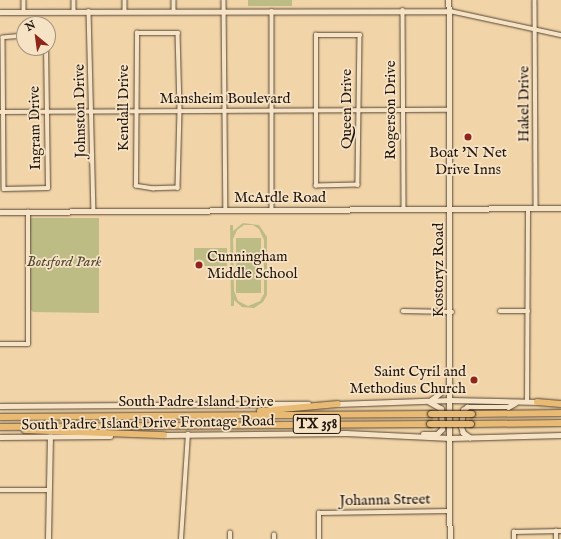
<!DOCTYPE html>
<html>
<head>
<meta charset="utf-8">
<style>
	body { margin:0 }
	#map { position:relative; width:561px; height:539px; overflow:hidden; background:#f1d4a8; font-family:"IM FELL English",serif }
	div>[style] { position:absolute }
	.green>* { inset:0; background:#bdbc85; transform-origin:0 0 }
	.roads { filter:drop-shadow(0 0 1px #564633) drop-shadow(0 0 1px #564633) }
	.street>* { height:3.5px; margin:-1.75px; padding:0 1.75px; transform-origin:1.75px; border-radius:1.75px; background:#f6e3c6 }
	.secondary>* { height:4.5px; margin:-2.25px; padding:0 2.25px; transform-origin:2.25px; border-radius:2.25px; background:#f6e3c6 }
	.highway>* { height:6px; margin:-3px; padding:0 3px; transform-origin:3px; border-radius:3px; background:#e8ba74 }
	.bridges { filter:drop-shadow(0 0 1px #23160c) drop-shadow(0 0 1px #23160c) }
	.highway-bridge>* { height:6px; margin:-3px; padding:0 3px; transform-origin:3px; border-radius:3px; background:#e8ba74 }
	.dots>* { width:11px; height:11px; translate:-50% -50%; box-sizing:border-box; border:2px solid #f6e3c6; border-radius:50% }
	span { translate:-50% -50%; white-space:nowrap; text-align:center; line-height:1.15; -webkit-text-stroke:3.5px #f6e3c6; paint-order:stroke }
	.shield-label span { padding:1px 3px; background:#f6e3c6; border:1px solid; border-radius:3px; -webkit-text-stroke-width:0 }
	.shield-label { font-size:14px; color:#23160c; font-weight:700 }
	.street-label { font-size:15px; color:#23160c }
	.poi-label { font-size:15px; color:#23160c }
	.left { translate:0 -50%; text-align:left }
	.right { translate:-100% -50%; text-align:right }
	.park-label { font-size:15px; color:#514830; font-style:italic }
	.north { position:absolute; left:16px; top:16px; width:40px; height:40px; box-sizing:border-box; background:#f6e3c6; border:1px solid #a2917c; border-radius:50%; rotate:331deg; font-size:11px; font-weight:700; line-height:16px; text-align:center; color:#23160c }
	.north::after { content:''; display:block; margin:auto; width:14px; height:18px; background:#8f2418; clip-path:polygon(50% 0,100% 100%,50% 72%,0 100%) }
</style>
</head>
<body>
<div id="map">
	<div class="green">
		<div style="left:248px;top:0;width:44px;height:6px"></div>
		<div style="clip-path:polygon(30px 218px,99px 218px,99px 313px,33px 312px,31px 310px)"></div>
		<div style="clip-path:polygon(evenodd,243px 223px,259px 225px,267px 237px,267px 295px,263px 302px,254px 308px,242px 307px,234px 300px,234px 306px,231px 306px,230px 225px,233px 225px,233px 231px,243px 223px,244px 225px,253px 225px,259px 229px,264px 240px,264px 294px,260px 301px,248px 306px,238px 301px,234px 291px,233px 239px,237px 230px,244px 225px)"></div>
		<div style="left:236px;top:238px;width:25px;height:55px"></div>
		<div style="left:227px;top:248px;width:18px;height:33px;rotate:90deg"></div>
	</div>
	<div class="roads">
		<div class="street">
			<div style="left:24px;top:0;width:12px;rotate:90deg"></div>
			<div style="left:74px;top:0;width:11px;rotate:90deg"></div>
			<div style="left:125px;top:0;width:11px;rotate:90deg"></div>
			<div style="left:174px;top:0;width:11px;rotate:90deg"></div>
			<div style="left:224px;top:0;width:211px;rotate:89.5deg"></div>
			<div style="left:535px;top:0;width:209px;rotate:89.7deg"></div>
			<div style="left:403px;top:10px;width:199px;rotate:89.7deg"></div>
			<div style="left:89px;top:11px;width:200px;rotate:88.6deg"></div>
			<div style="left:272px;top:11px;width:199px;rotate:90deg"></div>
			<div style="left:450px;top:11px;width:114px;rotate:12.2deg"></div>
			<div style="left:137px;top:33px;width:41px"></div>
			<div style="left:178px;top:33px;width:78px;rotate:88.5deg"></div>
			<div style="left:180px;top:111px;width:77px;rotate:91.5deg"></div>
			<div style="left:178px;top:188px;width:24px;rotate:178deg"></div>
			<div style="left:154px;top:189px;width:18px;rotate:-171deg"></div>
			<div style="left:136px;top:186px;width:153px;rotate:-89.6deg"></div>
			<div style="left:316px;top:35px;width:44px"></div>
			<div style="left:360px;top:35px;width:150px;rotate:90.8deg"></div>
			<div style="left:358px;top:185px;width:42px;rotate:178.6deg"></div>
			<div style="left:316px;top:186px;width:151px;rotate:-90deg"></div>
			<div style="left:24px;top:36px;width:21px;rotate:175deg"></div>
			<div style="left:3px;top:38px;width:151px;rotate:89.6deg"></div>
			<div style="left:4px;top:189px;width:44px;rotate:-1.3deg"></div>
			<div style="left:48px;top:188px;width:140px;rotate:-90.8deg"></div>
			<div style="left:0;top:112px;width:450px;rotate:-0.3deg"></div>
			<div style="left:403px;top:311px;width:49px;rotate:1.2deg"></div>
			<div style="left:500px;top:311px;width:28px"></div>
			<div style="left:0;top:344px;width:28px"></div>
			<div style="left:28px;top:344px;width:132px;rotate:-90deg"></div>
			<div style="left:527px;top:402px;width:193px;rotate:-89.7deg"></div>
			<div style="left:0;top:490px;width:49px"></div>
			<div style="left:181px;top:539px;width:105px;rotate:-86.2deg"></div>
			<div style="left:230px;top:539px;width:6px;rotate:-90deg"></div>
			<div style="left:274px;top:539px;width:4px;rotate:-90deg"></div>
			<div style="left:319px;top:539px;width:26px;rotate:-90deg"></div>
			<div style="left:319px;top:513px;width:131px;rotate:-0.9deg"></div>
			<div style="left:514px;top:539px;width:7px;rotate:-90deg"></div>
			<div style="left:514px;top:532px;width:47px;rotate:-1.2deg"></div>
			<div style="left:556px;top:539px;width:8px;rotate:-90deg"></div>
		</div>
		<div class="secondary">
			<div style="left:449px;top:0;width:539px;rotate:89.89deg"></div>
			<div style="left:0;top:12px;width:450px;rotate:-0.1deg"></div>
			<div style="left:0;top:212px;width:561px;rotate:-0.41deg"></div>
			<div style="left:431px;top:400px;width:24px;rotate:-38deg"></div>
			<div style="left:336px;top:404px;width:114px;rotate:-2deg"></div>
			<div style="left:450px;top:400px;width:90px;rotate:1.3deg"></div>
			<div style="left:0;top:406px;width:308px;rotate:-0.4deg"></div>
			<div style="left:423px;top:434px;width:14px"></div>
			<div style="left:437px;top:434px;width:7px;rotate:-45deg"></div>
			<div style="left:442px;top:429px;width:20px;rotate:-93deg"></div>
			<div style="left:441px;top:409px;width:14px;rotate:-150deg"></div>
			<div style="left:162px;top:435px;width:184px;rotate:-0.6deg"></div>
			<div style="left:346px;top:433px;width:104px;rotate:2.8deg"></div>
			<div style="left:450px;top:438px;width:111px;rotate:-1.5deg"></div>
			<div style="left:0;top:437px;width:110px;rotate:-0.5deg"></div>
			<div style="left:470px;top:438px;width:9px;rotate:-144deg"></div>
			<div style="left:463px;top:433px;width:6px;rotate:-108deg"></div>
			<div style="left:461px;top:427px;width:17px;rotate:-83deg"></div>
			<div style="left:463px;top:410px;width:5px;rotate:-37deg"></div>
			<div style="left:467px;top:407px;width:41px"></div>
			<div style="left:508px;top:407px;width:8px;rotate:-30deg"></div>
			<div style="left:48px;top:539px;width:102px;rotate:-88.9deg"></div>
		</div>
		<div class="highway">
			<div style="left:537px;top:402px;width:24px;rotate:5deg"></div>
			<div style="left:260px;top:411px;width:78px;rotate:-5.1deg"></div>
			<div style="left:472px;top:414px;width:89px;rotate:-0.6deg"></div>
			<div style="left:0;top:417px;width:431px;rotate:-0.4deg"></div>
			<div style="left:471px;top:424px;width:90px;rotate:-0.6deg"></div>
			<div style="left:0;top:427px;width:430px;rotate:-0.4deg"></div>
			<div style="left:25px;top:430px;width:139px;rotate:2.1deg"></div>
		</div>
	</div>
	<div class="bridges">
		<div class="highway-bridge">
			<div style="left:431px;top:414px;width:41px"></div>
			<div style="left:430px;top:424px;width:41px"></div>
		</div>
	</div>
	<div class="dots">
		<div style="left:468px;top:137px;background:#8f2418"></div>
		<div style="left:199px;top:265px;background:#8f2418"></div>
		<div style="left:474px;top:380px;background:#8f2418"></div>
	</div>
	<div class="shield-label">
		<span style="left:317px;top:424px">TX 358</span>
	</div>
	<div class="street-label">
		<span style="left:225px;top:99px">Mansheim Boulevard</span>
		<span style="left:524px;top:104px;rotate:-90deg">Hakel Drive</span>
		<span style="left:124px;top:108px;rotate:-90deg">Kendall Drive</span>
		<span style="left:347px;top:109px;rotate:-90deg">Queen Drive</span>
		<span style="left:391px;top:110px;rotate:-90deg">Rogerson Drive</span>
		<span style="left:80px;top:111px;rotate:-91deg">Johnston Drive</span>
		<span style="left:35px;top:128px;rotate:-91deg">Ingram Drive</span>
		<span style="left:280px;top:198px">McArdle Road</span>
		<span style="left:439px;top:270px;rotate:-90deg">Kostoryz Road</span>
		<span style="left:196px;top:402px">South Padre Island Drive</span>
		<span style="left:148px;top:423px;rotate:-1deg">South Padre Island Drive Frontage Road</span>
		<span style="left:385px;top:500px;rotate:-1deg">Johanna Street</span>
	</div>
	<div class="poi-label">
		<span style="left:468px;top:161px">Boat 'N Net<br>Drive Inns</span>
		<span class="left" style="left:207px;top:265px">Cunningham<br>Middle School</span>
		<span class="right" style="left:466px;top:380px">Saint Cyril and<br>Methodius Church</span>
	</div>
	<div class="park-label">
		<span style="left:64px;top:262px">Botsford Park</span>
	</div>
	<div class="north">N</div>
</div>
</body>
</html>
